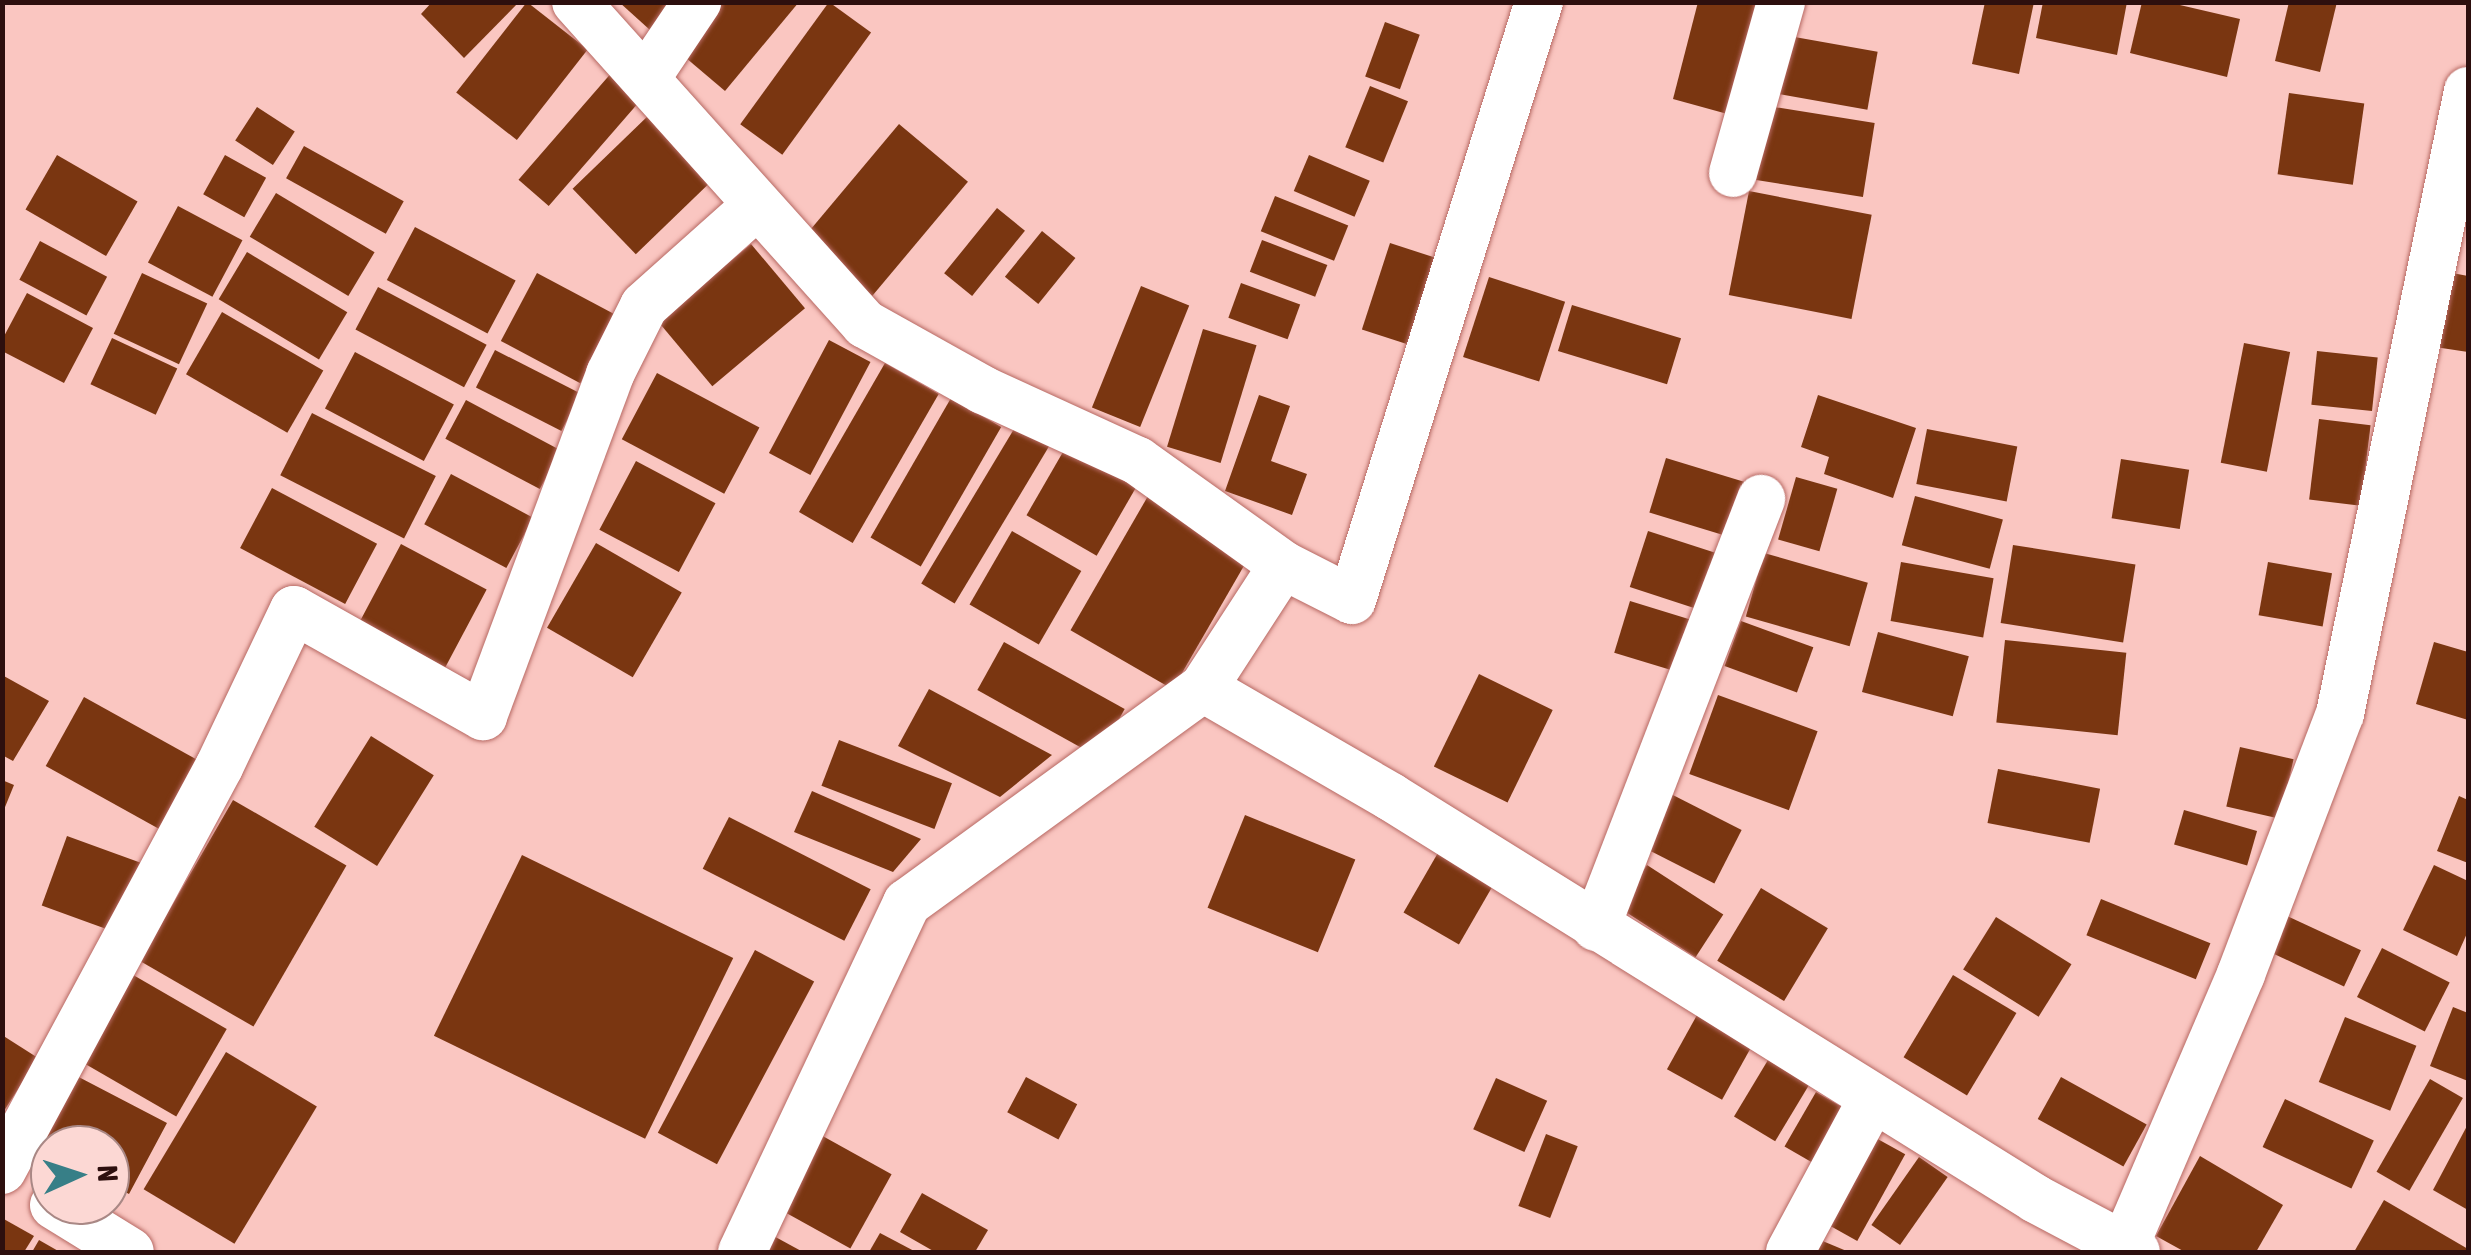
<!DOCTYPE html>
<html>
<head>
<meta charset="utf-8">
<style>
	body { margin:0 }
	#map { position:relative; width:2471px; height:1255px; overflow:hidden; background:#fac6c1; font-family:"Asap Condensed",sans-serif }
	div>[style] { position:absolute }
	.building>* { inset:0; background:#7a3611; transform-origin:0 0 }
	.roads { filter:drop-shadow(0 0 2px #b76963) drop-shadow(0 0 2px #b76963) }
	.minor>* { height:48px; margin:-24px; padding:0 24px; transform-origin:24px; border-radius:24px; background:#fff }
	span { translate:-50% -50%; white-space:nowrap; text-align:center; line-height:1.15; -webkit-text-stroke:10px #fcd8d4; paint-order:stroke }
	.frame { position:absolute; inset:0; border:5px solid #2d0f0e; pointer-events:none }
	.north { position:absolute; left:30px; top:1125px; width:100px; height:100px; box-sizing:border-box; background:#fcd8d4; border:2px solid #a98885; border-radius:50%; rotate:87deg; font-size:28px; font-weight:700; line-height:40px; text-align:center; color:#2d0f0e }
	.north::after { content:''; display:block; margin:auto; width:35px; height:45px; background:#377f87; clip-path:polygon(50% 0,100% 100%,50% 72%,0 100%) }
</style>
</head>
<body>
<div id="map">
	<div class="building">
		<div style="clip-path:polygon(432px 2px,519px 2px,464px 58px,421px 14px)"></div>
		<div style="left:527px;top:2px;width:77px;height:115px;rotate:38deg"></div>
		<div style="clip-path:polygon(619px 2px,674px 2px,650px 30px)"></div>
		<div style="clip-path:polygon(719px 2px,799px 2px,725px 91px,679px 52px)"></div>
		<div style="left:829px;top:2px;width:52px;height:151px;rotate:36deg"></div>
		<div style="clip-path:polygon(1698px 2px,1772px 2px,1742px 118px,1673px 99px)"></div>
		<div style="clip-path:polygon(1985px 2px,2034px 2px,2019px 74px,1972px 64px)"></div>
		<div style="clip-path:polygon(2043px 2px,2127px 2px,2117px 55px,2036px 38px)"></div>
		<div style="clip-path:polygon(2142px 2px,2167px 2px,2240px 19px,2227px 77px,2130px 53px)"></div>
		<div style="clip-path:polygon(2289px 2px,2337px 2px,2320px 72px,2275px 61px)"></div>
		<div style="left:1385px;top:22px;width:37px;height:58px;rotate:20deg"></div>
		<div style="left:1789px;top:36px;width:90px;height:59px;rotate:10deg"></div>
		<div style="left:613px;top:71px;width:40px;height:144px;rotate:41deg"></div>
		<div style="left:1370px;top:86px;width:41px;height:66px;rotate:22deg"></div>
		<div style="left:2289px;top:93px;width:76px;height:82px;rotate:8deg"></div>
		<div style="left:1768px;top:106px;width:108px;height:75px;rotate:9deg"></div>
		<div style="left:257px;top:107px;width:45px;height:40px;rotate:33deg"></div>
		<div style="left:651px;top:113px;width:91px;height:109px;rotate:46deg"></div>
		<div style="left:899px;top:124px;width:90px;height:149px;rotate:40deg"></div>
		<div style="left:304px;top:146px;width:114px;height:37px;rotate:29deg"></div>
		<div style="left:57px;top:155px;width:93px;height:63px;rotate:30deg"></div>
		<div style="left:225px;top:155px;width:47px;height:45px;rotate:29deg"></div>
		<div style="left:1309px;top:155px;width:66px;height:39px;rotate:23deg"></div>
		<div style="left:1749px;top:191px;width:125px;height:106px;rotate:11deg"></div>
		<div style="left:276px;top:193px;width:115px;height:51px;rotate:31deg"></div>
		<div style="left:1275px;top:196px;width:79px;height:38px;rotate:22deg"></div>
		<div style="left:178px;top:206px;width:73px;height:64px;rotate:28deg"></div>
		<div style="left:997px;top:208px;width:36px;height:84px;rotate:39deg"></div>
		<div style="left:415px;top:227px;width:114px;height:60px;rotate:28deg"></div>
		<div style="left:1042px;top:231px;width:43px;height:59px;rotate:39deg"></div>
		<div style="left:1262px;top:240px;width:70px;height:34px;rotate:21deg"></div>
		<div style="left:40px;top:241px;width:76px;height:44px;rotate:28deg"></div>
		<div style="left:1390px;top:243px;width:69px;height:91px;rotate:18deg"></div>
		<div style="left:751px;top:244px;width:84px;height:121px;rotate:50deg"></div>
		<div style="left:247px;top:252px;width:117px;height:55px;rotate:31deg"></div>
		<div style="clip-path:polygon(2447px 272px,2468px 276px,2468px 352px,2435px 347px)"></div>
		<div style="left:142px;top:273px;width:72px;height:67px;rotate:25deg"></div>
		<div style="left:537px;top:273px;width:90px;height:77px;rotate:28deg"></div>
		<div style="left:1489px;top:277px;width:80px;height:84px;rotate:18deg"></div>
		<div style="left:1241px;top:283px;width:63px;height:37px;rotate:20deg"></div>
		<div style="left:1141px;top:286px;width:52px;height:131px;rotate:22deg"></div>
		<div style="left:378px;top:287px;width:123px;height:48px;rotate:28deg"></div>
		<div style="clip-path:polygon(27px 293px,93px 328px,64px 383px,2px 351px,2px 340px)"></div>
		<div style="left:1572px;top:305px;width:114px;height:48px;rotate:17deg"></div>
		<div style="left:222px;top:312px;width:117px;height:72px;rotate:30deg"></div>
		<div style="left:1203px;top:329px;width:56px;height:123px;rotate:17deg"></div>
		<div style="left:112px;top:338px;width:72px;height:51px;rotate:25deg"></div>
		<div style="left:829px;top:340px;width:47px;height:128px;rotate:28deg"></div>
		<div style="left:2244px;top:343px;width:47px;height:122px;rotate:11deg"></div>
		<div style="left:495px;top:350px;width:96px;height:42px;rotate:27deg"></div>
		<div style="left:2317px;top:351px;width:61px;height:54px;rotate:6deg"></div>
		<div style="left:355px;top:352px;width:112px;height:64px;rotate:28deg"></div>
		<div style="left:885px;top:363px;width:62px;height:172px;rotate:30deg"></div>
		<div style="left:657px;top:373px;width:116px;height:75px;rotate:28deg"></div>
		<div style="clip-path:polygon(1259px 395px,1290px 406px,1271px 461px,1307px 474px,1292px 515px,1225px 491px)"></div>
		<div style="clip-path:polygon(1818px 395px,1916px 428px,1893px 498px,1824px 474px,1829px 457px,1801px 447px)"></div>
		<div style="left:951px;top:398px;width:58px;height:161px;rotate:30deg"></div>
		<div style="left:466px;top:400px;width:107px;height:44px;rotate:28deg"></div>
		<div style="left:312px;top:413px;width:139px;height:70px;rotate:27deg"></div>
		<div style="left:2319px;top:419px;width:52px;height:81px;rotate:7deg"></div>
		<div style="left:1017px;top:424px;width:39px;height:186px;rotate:31deg"></div>
		<div style="left:1927px;top:429px;width:92px;height:56px;rotate:11deg"></div>
		<div style="left:1067px;top:445px;width:81px;height:81px;rotate:30deg"></div>
		<div style="left:1666px;top:458px;width:84px;height:57px;rotate:17deg"></div>
		<div style="left:2121px;top:459px;width:69px;height:60px;rotate:9deg"></div>
		<div style="left:636px;top:461px;width:90px;height:78px;rotate:28deg"></div>
		<div style="left:451px;top:474px;width:93px;height:57px;rotate:28deg"></div>
		<div style="left:1796px;top:477px;width:43px;height:65px;rotate:16deg"></div>
		<div style="left:272px;top:488px;width:119px;height:68px;rotate:28deg"></div>
		<div style="left:1148px;top:496px;width:118px;height:155px;rotate:30deg"></div>
		<div style="left:1915px;top:496px;width:91px;height:51px;rotate:15deg"></div>
		<div style="left:1012px;top:531px;width:80px;height:85px;rotate:30deg"></div>
		<div style="left:1648px;top:531px;width:82px;height:59px;rotate:18deg"></div>
		<div style="left:596px;top:543px;width:99px;height:98px;rotate:30deg"></div>
		<div style="left:401px;top:544px;width:97px;height:88px;rotate:28deg"></div>
		<div style="left:2013px;top:545px;width:124px;height:79px;rotate:9deg"></div>
		<div style="left:1764px;top:553px;width:108px;height:66px;rotate:16deg"></div>
		<div style="left:1901px;top:562px;width:94px;height:60px;rotate:10deg"></div>
		<div style="left:2268px;top:562px;width:65px;height:54px;rotate:10deg"></div>
		<div style="left:1630px;top:601px;width:62px;height:54px;rotate:17deg"></div>
		<div style="left:1741px;top:621px;width:77px;height:48px;rotate:20deg"></div>
		<div style="left:1878px;top:632px;width:94px;height:62px;rotate:15deg"></div>
		<div style="left:2005px;top:640px;width:122px;height:83px;rotate:6deg"></div>
		<div style="left:1004px;top:642px;width:138px;height:55px;rotate:29deg"></div>
		<div style="clip-path:polygon(2434px 642px,2468px 652px,2468px 720px,2416px 704px)"></div>
		<div style="left:1479px;top:674px;width:82px;height:103px;rotate:26deg"></div>
		<div style="clip-path:polygon(2px 675px,49px 701px,13px 761px,2px 755px)"></div>
		<div style="clip-path:polygon(929px 689px,1052px 755px,1000px 797px,898px 746px)"></div>
		<div style="left:1718px;top:695px;width:106px;height:84px;rotate:20deg"></div>
		<div style="left:84px;top:697px;width:137px;height:79px;rotate:29deg"></div>
		<div style="left:371px;top:736px;width:74px;height:107px;rotate:32deg"></div>
		<div style="left:839px;top:740px;width:121px;height:49px;rotate:21deg"></div>
		<div style="left:2240px;top:747px;width:55px;height:61px;rotate:13deg"></div>
		<div style="left:1998px;top:769px;width:104px;height:55px;rotate:11deg"></div>
		<div style="clip-path:polygon(2px 780px,14px 785px,3px 812px,2px 812px)"></div>
		<div style="clip-path:polygon(812px 791px,921px 839px,893px 872px,794px 832px)"></div>
		<div style="left:1665px;top:791px;width:86px;height:60px;rotate:27deg"></div>
		<div style="clip-path:polygon(2459px 796px,2468px 800px,2468px 863px,2437px 851px)"></div>
		<div style="left:233px;top:800px;width:131px;height:186px;rotate:30deg"></div>
		<div style="left:2184px;top:810px;width:76px;height:36px;rotate:16deg"></div>
		<div style="left:1245px;top:815px;width:119px;height:100px;rotate:22deg"></div>
		<div style="left:729px;top:817px;width:159px;height:58px;rotate:27deg"></div>
		<div style="left:67px;top:836px;width:82px;height:74px;rotate:20deg"></div>
		<div style="left:1439px;top:851px;width:64px;height:71px;rotate:30deg"></div>
		<div style="left:522px;top:855px;width:235px;height:201px;rotate:26deg"></div>
		<div style="left:1647px;top:865px;width:91px;height:51px;rotate:33deg"></div>
		<div style="clip-path:polygon(2434px 865px,2468px 881px,2468px 931px,2457px 956px,2403px 930px)"></div>
		<div style="left:1761px;top:888px;width:78px;height:85px;rotate:31deg"></div>
		<div style="left:2101px;top:899px;width:118px;height:39px;rotate:22deg"></div>
		<div style="left:2283px;top:914px;width:86px;height:40px;rotate:25deg"></div>
		<div style="left:1996px;top:917px;width:89px;height:62px;rotate:32deg"></div>
		<div style="left:2382px;top:948px;width:76px;height:55px;rotate:27deg"></div>
		<div style="left:755px;top:950px;width:67px;height:207px;rotate:28deg"></div>
		<div style="left:128px;top:972px;width:114px;height:101px;rotate:30deg"></div>
		<div style="left:1953px;top:975px;width:74px;height:96px;rotate:31deg"></div>
		<div style="clip-path:polygon(2453px 1007px,2468px 1013px,2468px 1081px,2430px 1066px)"></div>
		<div style="left:1697px;top:1015px;width:63px;height:62px;rotate:29deg"></div>
		<div style="left:2345px;top:1017px;width:77px;height:70px;rotate:22deg"></div>
		<div style="clip-path:polygon(2px 1035px,38px 1058px,2px 1114px)"></div>
		<div style="left:226px;top:1052px;width:106px;height:160px;rotate:31deg"></div>
		<div style="left:1768px;top:1060px;width:48px;height:66px;rotate:31deg"></div>
		<div style="clip-path:polygon(71px 1073px,167px 1123px,129px 1194px,110px 1184px,110px 1145px,50px 1145px,50px 1152px,33px 1143px)"></div>
		<div style="left:1026px;top:1077px;width:58px;height:40px;rotate:28deg"></div>
		<div style="left:2061px;top:1077px;width:98px;height:48px;rotate:29deg"></div>
		<div style="left:1496px;top:1078px;width:56px;height:56px;rotate:24deg"></div>
		<div style="left:2430px;top:1079px;width:38px;height:107px;rotate:30deg"></div>
		<div style="left:1816px;top:1092px;width:36px;height:63px;rotate:30deg"></div>
		<div style="left:2285px;top:1099px;width:98px;height:53px;rotate:25deg"></div>
		<div style="clip-path:polygon(2468px 1124px,2468px 1210px,2433px 1190px)"></div>
		<div style="left:1865px;top:1132px;width:46px;height:99px;rotate:29deg"></div>
		<div style="left:819px;top:1134px;width:83px;height:85px;rotate:29deg"></div>
		<div style="left:1546px;top:1134px;width:34px;height:77px;rotate:21deg"></div>
		<div style="clip-path:polygon(2200px 1156px,2283px 1205px,2256px 1252px,2185px 1252px,2156px 1236px)"></div>
		<div style="left:1919px;top:1157px;width:35px;height:83px;rotate:35deg"></div>
		<div style="clip-path:polygon(922px 1193px,988px 1230px,975px 1252px,935px 1252px,900px 1232px)"></div>
		<div style="clip-path:polygon(2384px 1200px,2468px 1249px,2468px 1252px,2354px 1252px)"></div>
		<div style="clip-path:polygon(2px 1218px,34px 1236px,24px 1252px,2px 1252px)"></div>
		<div style="clip-path:polygon(880px 1233px,916px 1252px,869px 1252px)"></div>
		<div style="clip-path:polygon(770px 1234px,803px 1252px,760px 1252px)"></div>
		<div style="clip-path:polygon(1813px 1237px,1849px 1252px,1806px 1252px)"></div>
		<div style="clip-path:polygon(39px 1240px,60px 1252px,32px 1252px)"></div>
	</div>
	<div class="roads">
		<div class="minor">
			<div style="left:576px;top:2px;width:433px;rotate:48.1deg"></div>
			<div style="left:865px;top:324px;width:135px;rotate:29.2deg"></div>
			<div style="left:983px;top:390px;width:170px;rotate:24.6deg"></div>
			<div style="left:1138px;top:461px;width:178px;rotate:35.6deg"></div>
			<div style="left:1283px;top:565px;width:147px;rotate:123deg"></div>
			<div style="left:1203px;top:688px;width:366px;rotate:144deg"></div>
			<div style="left:907px;top:903px;width:386px;rotate:115.3deg"></div>
			<div style="left:646px;top:78px;width:92px;rotate:-56.1deg"></div>
			<div style="left:1733px;top:173px;width:178px;rotate:-74.3deg"></div>
			<div style="left:1283px;top:565px;width:77px;rotate:26.9deg"></div>
			<div style="left:1352px;top:600px;width:627px;rotate:-72.64deg"></div>
			<div style="left:1203px;top:688px;width:217px;rotate:30.1deg"></div>
			<div style="left:1391px;top:797px;width:760px;rotate:31.93deg"></div>
			<div style="left:2036px;top:1199px;width:113px;rotate:27.9deg"></div>
			<div style="left:1596px;top:927px;width:459px;rotate:-68.9deg"></div>
			<div style="left:2px;top:1170px;width:458px;rotate:-61.7deg"></div>
			<div style="left:219px;top:767px;width:174px;rotate:-64.5deg"></div>
			<div style="left:294px;top:610px;width:217px;rotate:29.3deg"></div>
			<div style="left:483px;top:716px;width:365px;rotate:-69.6deg"></div>
			<div style="left:610px;top:374px;width:76px;rotate:-63.4deg"></div>
			<div style="left:644px;top:306px;width:150px;rotate:-41.8deg"></div>
			<div style="left:54px;top:1205px;width:89px;rotate:31.7deg"></div>
			<div style="left:1790px;top:1252px;width:175px;rotate:-61.7deg"></div>
			<div style="left:2122px;top:1252px;width:302px;rotate:-66.8deg"></div>
			<div style="left:2241px;top:974px;width:278px;rotate:-69.2deg"></div>
			<div style="left:2340px;top:714px;width:636px;rotate:-78.39deg"></div>
		</div>
	</div>
	<div class="frame"></div>
	<div class="north">N</div>
</div>
</body>
</html>
